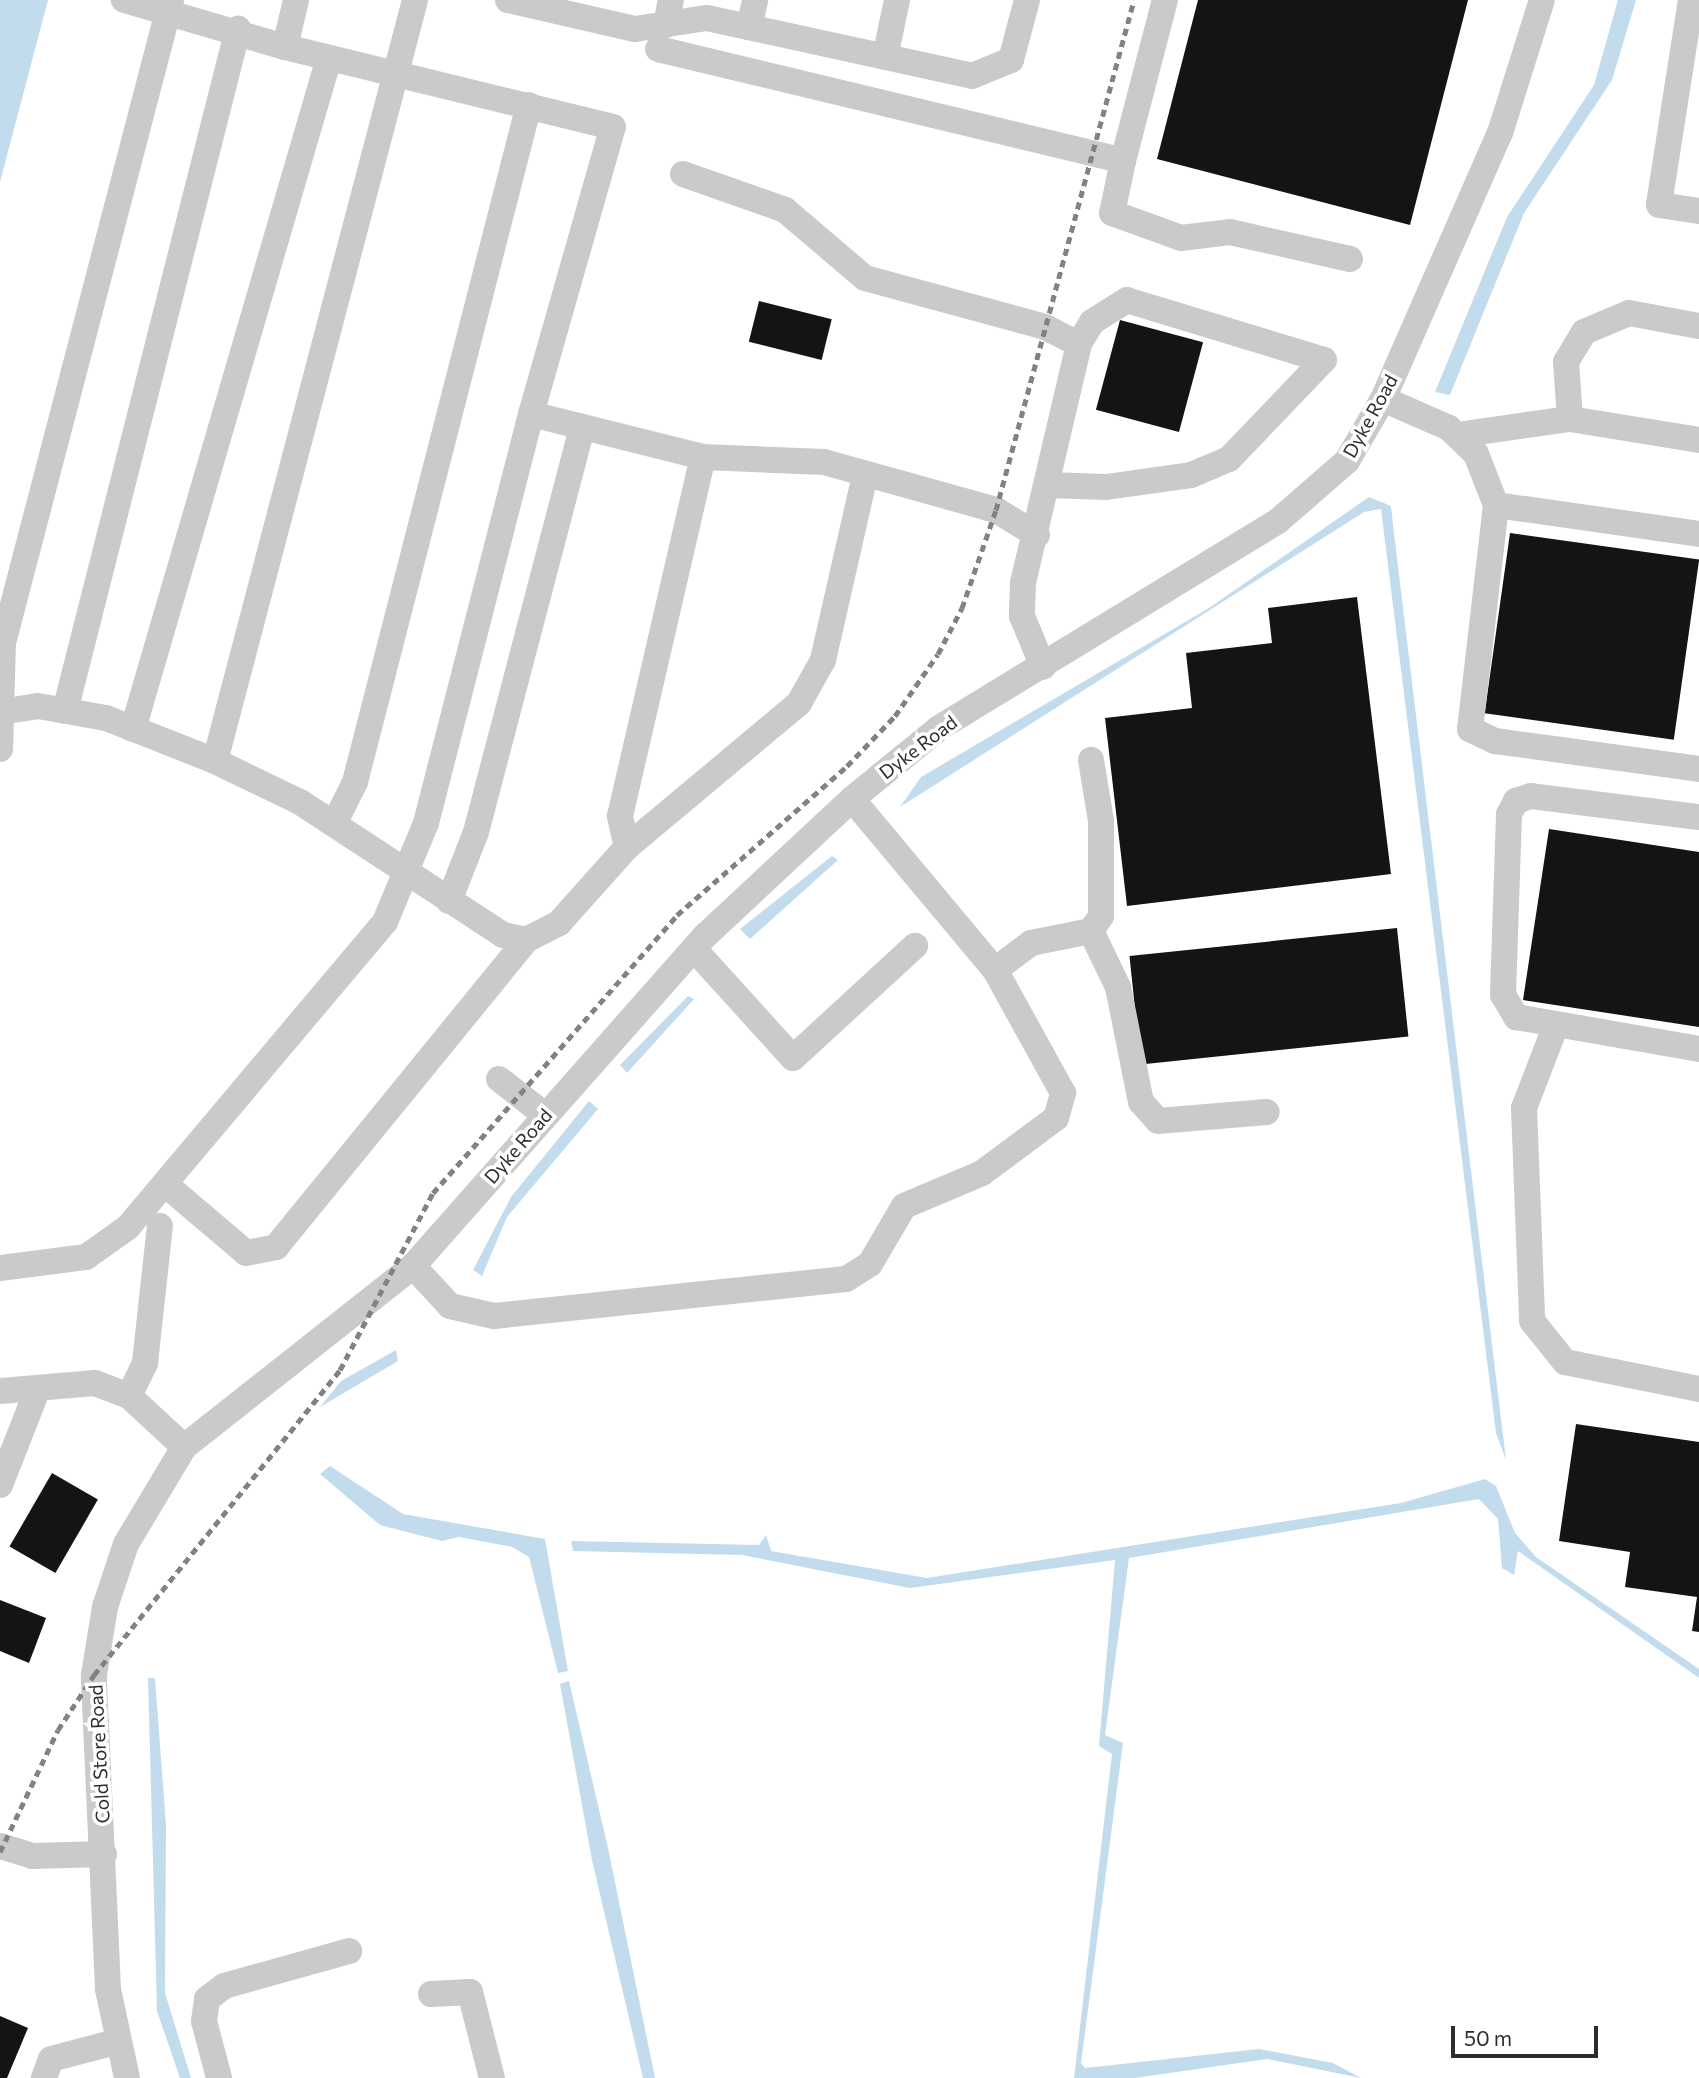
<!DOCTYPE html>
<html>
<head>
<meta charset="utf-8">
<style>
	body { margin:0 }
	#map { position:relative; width:1699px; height:2078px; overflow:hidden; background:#fff; font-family:Commissioner,sans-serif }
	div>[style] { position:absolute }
	.water>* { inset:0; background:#c3dced }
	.building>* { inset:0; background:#141414; transform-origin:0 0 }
	.minor>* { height:26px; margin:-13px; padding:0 13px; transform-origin:13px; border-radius:13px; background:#cacaca }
	.rail>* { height:5px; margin-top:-2.5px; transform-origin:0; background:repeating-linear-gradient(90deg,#828282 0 7px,transparent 0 12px) }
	span { translate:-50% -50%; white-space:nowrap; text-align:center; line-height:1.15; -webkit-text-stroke:7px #fff; paint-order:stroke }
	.street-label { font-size:19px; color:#2d2d2d }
	.scale { position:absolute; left:1451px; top:2026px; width:147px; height:32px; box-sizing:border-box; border:4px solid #2d2d2d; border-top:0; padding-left:9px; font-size:21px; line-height:24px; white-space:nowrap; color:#2d2d2d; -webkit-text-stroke:5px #fff; paint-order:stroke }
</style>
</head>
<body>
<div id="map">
	<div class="water">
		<div style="clip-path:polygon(0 0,48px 0,0 182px)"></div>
		<div style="clip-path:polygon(1618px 0,1636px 0,1612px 80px,1524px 213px,1450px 395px,1435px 392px,1507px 217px,1594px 85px)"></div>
		<div style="clip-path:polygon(1369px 497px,1391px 506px,1393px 525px,1506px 1460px,1496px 1433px,1381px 509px,1364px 512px,900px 807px,921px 777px,1209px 608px)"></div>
		<div style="clip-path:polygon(832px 856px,838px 860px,750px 939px,740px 929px)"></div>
		<div style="clip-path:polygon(688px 996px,694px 999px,627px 1073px,620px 1065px)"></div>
		<div style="clip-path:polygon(589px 1101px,598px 1109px,507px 1217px,482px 1276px,473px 1270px,511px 1197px)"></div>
		<div style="clip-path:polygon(396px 1350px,398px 1361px,320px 1407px,341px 1381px)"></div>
		<div style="clip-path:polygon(330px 1466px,403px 1514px,545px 1539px,568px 1671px,558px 1673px,529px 1557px,512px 1547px,459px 1537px,442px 1541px,380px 1525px,320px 1474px)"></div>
		<div style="clip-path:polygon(1485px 1479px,1496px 1486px,1515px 1533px,1536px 1557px,1699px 1669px,1699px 1678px,1518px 1551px,1514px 1575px,1502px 1568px,1498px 1519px,1479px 1499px,1129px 1558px,1105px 1735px,1123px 1743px,1081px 2063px,1085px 2068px,1259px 2049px,1333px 2063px,1361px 2078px,1267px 2059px,1135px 2078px,1074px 2078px,1112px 1754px,1099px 1746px,1115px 1560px,910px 1588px,742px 1555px,573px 1551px,571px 1541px,759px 1545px,766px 1535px,771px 1551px,927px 1578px,1401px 1503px)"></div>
		<div style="clip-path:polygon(148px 1678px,155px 1678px,166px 1825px,165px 1993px,191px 2078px,180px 2078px,157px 2011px)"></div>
		<div style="clip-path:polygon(569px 1681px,608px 1848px,655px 2078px,643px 2078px,592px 1860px,560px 1684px)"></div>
	</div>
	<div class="building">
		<div style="clip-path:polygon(1198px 0,1468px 0,1410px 225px,1157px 159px)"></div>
		<div style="left:759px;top:301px;width:75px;height:42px;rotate:14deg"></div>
		<div style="left:1120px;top:320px;width:86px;height:93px;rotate:15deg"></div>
		<div style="left:1510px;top:533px;width:191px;height:182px;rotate:8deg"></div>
		<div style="clip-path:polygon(1357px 597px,1391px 874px,1127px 906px,1105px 718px,1192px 708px,1186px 653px,1272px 643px,1268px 608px)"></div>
		<div style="clip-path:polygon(1549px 829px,1699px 852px,1699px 1027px,1523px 1000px)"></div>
		<div style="left:1397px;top:928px;width:109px;height:269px;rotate:84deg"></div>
		<div style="clip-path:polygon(1576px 1424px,1699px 1442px,1699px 1632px,1692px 1631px,1697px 1597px,1625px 1587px,1630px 1552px,1559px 1541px)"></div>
		<div style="left:52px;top:1473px;width:53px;height:85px;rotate:30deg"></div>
		<div style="clip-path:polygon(0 1600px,46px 1618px,29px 1663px,0 1651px)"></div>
		<div style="clip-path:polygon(0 2016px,28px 2028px,7px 2078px,0 2078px)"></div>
	</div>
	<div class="minor">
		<div style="left:508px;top:0;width:130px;rotate:12.9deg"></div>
		<div style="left:635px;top:29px;width:73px;rotate:-8.7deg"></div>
		<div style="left:707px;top:18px;width:271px;rotate:12.3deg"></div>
		<div style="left:972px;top:76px;width:42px;rotate:-22.3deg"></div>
		<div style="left:1011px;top:60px;width:62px;rotate:-75.1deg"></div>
		<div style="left:1691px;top:0;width:207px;rotate:98.9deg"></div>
		<div style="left:1659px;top:205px;width:40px;rotate:8.5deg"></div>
		<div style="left:666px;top:25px;width:25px;rotate:-79deg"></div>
		<div style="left:749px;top:27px;width:28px;rotate:-77deg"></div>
		<div style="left:285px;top:47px;width:48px;rotate:-76.8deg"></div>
		<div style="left:658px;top:49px;width:478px;rotate:13.5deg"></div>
		<div style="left:1123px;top:161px;width:166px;rotate:-75.4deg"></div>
		<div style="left:885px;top:57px;width:58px;rotate:-78.1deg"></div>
		<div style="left:1123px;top:161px;width:53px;rotate:101.9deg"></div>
		<div style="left:1112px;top:213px;width:73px;rotate:19.9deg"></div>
		<div style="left:1181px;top:238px;width:49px;rotate:-7deg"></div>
		<div style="left:1230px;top:232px;width:123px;rotate:12.7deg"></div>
		<div style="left:683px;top:174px;width:108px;rotate:19.4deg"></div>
		<div style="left:785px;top:210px;width:105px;rotate:40.4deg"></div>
		<div style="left:865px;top:278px;width:187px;rotate:15.2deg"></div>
		<div style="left:1045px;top:327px;width:38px;rotate:27deg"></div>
		<div style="left:1079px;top:344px;width:245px;rotate:103.2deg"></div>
		<div style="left:1023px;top:583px;width:33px;rotate:92deg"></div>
		<div style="left:1022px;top:616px;width:55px;rotate:67.6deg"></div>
		<div style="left:1383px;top:399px;width:72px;rotate:23.7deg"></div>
		<div style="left:1449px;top:428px;width:37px;rotate:44deg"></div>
		<div style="left:1476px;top:454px;width:55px;rotate:68.6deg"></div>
		<div style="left:1496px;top:505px;width:226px;rotate:96.6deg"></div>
		<div style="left:1470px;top:729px;width:28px;rotate:26deg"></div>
		<div style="left:1495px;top:741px;width:206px;rotate:7.8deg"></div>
		<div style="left:531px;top:414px;width:177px;rotate:14deg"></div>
		<div style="left:703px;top:457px;width:121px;rotate:2.4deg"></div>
		<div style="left:824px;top:462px;width:179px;rotate:15.6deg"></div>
		<div style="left:996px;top:510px;width:48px;rotate:31.4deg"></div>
		<div style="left:1570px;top:419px;width:57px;rotate:-94deg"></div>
		<div style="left:1566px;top:362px;width:35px;rotate:-59deg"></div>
		<div style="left:1584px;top:332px;width:49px;rotate:-22.9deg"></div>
		<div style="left:1629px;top:313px;width:71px;rotate:10.5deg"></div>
		<div style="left:1457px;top:435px;width:114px;rotate:-8.1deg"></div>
		<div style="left:1570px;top:419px;width:131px;rotate:9.2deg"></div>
		<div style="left:1047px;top:485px;width:59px;rotate:1.9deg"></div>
		<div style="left:1106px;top:487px;width:86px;rotate:-8deg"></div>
		<div style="left:1191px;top:475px;width:41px;rotate:-22.8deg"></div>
		<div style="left:1229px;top:459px;width:137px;rotate:-46.2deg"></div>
		<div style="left:1324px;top:360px;width:206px;rotate:-163.1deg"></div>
		<div style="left:1127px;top:300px;width:41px;rotate:147.8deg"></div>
		<div style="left:1092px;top:322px;width:26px;rotate:121deg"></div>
		<div style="left:1496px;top:505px;width:205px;rotate:8.1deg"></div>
		<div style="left:65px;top:711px;width:704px;rotate:-75.77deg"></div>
		<div style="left:1px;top:712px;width:37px;rotate:-9deg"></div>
		<div style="left:38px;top:706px;width:69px;rotate:10deg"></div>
		<div style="left:106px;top:718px;width:117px;rotate:21.5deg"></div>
		<div style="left:215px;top:761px;width:94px;rotate:25.8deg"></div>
		<div style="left:300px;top:802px;width:243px;rotate:33.2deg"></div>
		<div style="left:503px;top:935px;width:24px;rotate:12deg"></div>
		<div style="left:526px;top:940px;width:37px;rotate:-27deg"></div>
		<div style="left:559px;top:923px;width:102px;rotate:-48.2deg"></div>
		<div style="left:627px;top:847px;width:224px;rotate:-39.9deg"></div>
		<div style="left:799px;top:703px;width:49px;rotate:-60.8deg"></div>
		<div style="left:823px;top:660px;width:190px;rotate:-77.2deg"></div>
		<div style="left:133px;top:729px;width:699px;rotate:-73.72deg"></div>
		<div style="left:0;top:749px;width:106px;rotate:-88.4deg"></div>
		<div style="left:3px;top:643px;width:665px;rotate:-75.36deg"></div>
		<div style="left:215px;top:761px;width:787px;rotate:-75.27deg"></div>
		<div style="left:1699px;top:817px;width:169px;rotate:-172.9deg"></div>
		<div style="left:1531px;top:796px;width:16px;rotate:162deg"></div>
		<div style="left:1516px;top:801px;width:15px;rotate:118deg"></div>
		<div style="left:1509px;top:814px;width:181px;rotate:91.9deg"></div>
		<div style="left:1503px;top:995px;width:26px;rotate:59deg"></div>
		<div style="left:1516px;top:1017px;width:186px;rotate:9.9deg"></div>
		<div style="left:334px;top:824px;width:47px;rotate:-63.4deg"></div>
		<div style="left:355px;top:782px;width:699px;rotate:-75.59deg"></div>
		<div style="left:627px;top:847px;width:32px;rotate:-103deg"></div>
		<div style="left:620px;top:816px;width:368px;rotate:-77deg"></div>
		<div style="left:449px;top:901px;width:74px;rotate:-68.6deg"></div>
		<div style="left:476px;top:832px;width:419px;rotate:-75.3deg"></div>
		<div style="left:1091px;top:931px;width:62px;rotate:64.3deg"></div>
		<div style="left:1118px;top:987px;width:117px;rotate:78.7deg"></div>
		<div style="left:1141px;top:1102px;width:25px;rotate:48deg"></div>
		<div style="left:1158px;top:1121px;width:109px;rotate:-4.7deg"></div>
		<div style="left:694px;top:949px;width:147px;rotate:47.8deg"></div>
		<div style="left:793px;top:1058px;width:166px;rotate:-42.6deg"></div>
		<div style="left:995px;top:970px;width:45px;rotate:-36.9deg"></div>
		<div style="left:1031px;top:943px;width:61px;rotate:-11.3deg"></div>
		<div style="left:1091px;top:931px;width:18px;rotate:-56deg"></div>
		<div style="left:1101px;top:916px;width:95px;rotate:-90deg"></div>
		<div style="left:1101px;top:821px;width:62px;rotate:-99.3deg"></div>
		<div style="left:1556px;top:1025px;width:89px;rotate:111.1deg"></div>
		<div style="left:1524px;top:1108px;width:213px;rotate:87.8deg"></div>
		<div style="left:1532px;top:1321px;width:53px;rotate:51.2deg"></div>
		<div style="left:1565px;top:1362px;width:137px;rotate:11.4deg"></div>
		<div style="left:499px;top:1079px;width:58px;rotate:38deg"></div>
		<div style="left:165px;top:1184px;width:106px;rotate:40.4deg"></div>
		<div style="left:246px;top:1253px;width:31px;rotate:-11deg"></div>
		<div style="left:276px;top:1247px;width:396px;rotate:-50.8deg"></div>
		<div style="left:413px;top:1266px;width:54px;rotate:47.2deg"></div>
		<div style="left:450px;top:1306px;width:45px;rotate:12.8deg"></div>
		<div style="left:494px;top:1316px;width:354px;rotate:-6deg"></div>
		<div style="left:846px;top:1279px;width:28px;rotate:-32deg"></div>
		<div style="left:870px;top:1264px;width:67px;rotate:-59.6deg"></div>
		<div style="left:904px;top:1206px;width:85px;rotate:-22.9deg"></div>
		<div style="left:982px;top:1173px;width:92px;rotate:-36.6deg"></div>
		<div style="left:1056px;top:1118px;width:26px;rotate:-74deg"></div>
		<div style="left:1063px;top:1093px;width:141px;rotate:-118.9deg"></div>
		<div style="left:995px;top:970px;width:223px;rotate:-129.9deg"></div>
		<div style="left:0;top:1268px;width:87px;rotate:-7.3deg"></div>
		<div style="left:86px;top:1257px;width:52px;rotate:-35.5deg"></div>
		<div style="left:128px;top:1227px;width:399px;rotate:-49.9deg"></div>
		<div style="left:385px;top:922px;width:107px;rotate:-67.5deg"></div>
		<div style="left:426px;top:823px;width:422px;rotate:-75.6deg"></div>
		<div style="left:531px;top:414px;width:298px;rotate:-74.1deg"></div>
		<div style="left:613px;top:127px;width:338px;rotate:-166.3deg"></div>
		<div style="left:285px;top:47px;width:168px;rotate:-163.7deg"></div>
		<div style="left:0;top:1391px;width:95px;rotate:-4.8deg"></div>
		<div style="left:95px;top:1383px;width:36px;rotate:21deg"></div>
		<div style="left:129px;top:1396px;width:75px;rotate:42.8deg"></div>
		<div style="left:129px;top:1396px;width:37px;rotate:-64deg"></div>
		<div style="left:145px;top:1363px;width:138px;rotate:-83.8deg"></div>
		<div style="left:0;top:1485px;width:104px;rotate:-68.6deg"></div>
		<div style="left:0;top:1846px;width:34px;rotate:17deg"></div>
		<div style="left:32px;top:1856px;width:72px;rotate:-1.6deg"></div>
		<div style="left:431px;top:1994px;width:39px;rotate:-3deg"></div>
		<div style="left:470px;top:1992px;width:89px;rotate:75.7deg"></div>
		<div style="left:44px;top:2078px;width:20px;rotate:-70deg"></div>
		<div style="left:51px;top:2059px;width:67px;rotate:-14.7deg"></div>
		<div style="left:127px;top:2078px;width:91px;rotate:-102.1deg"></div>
		<div style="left:108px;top:1989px;width:314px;rotate:-92.6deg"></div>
		<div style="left:94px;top:1675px;width:69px;rotate:-80.8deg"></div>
		<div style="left:105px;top:1607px;width:66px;rotate:-71.6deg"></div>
		<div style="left:126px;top:1544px;width:113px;rotate:-59.1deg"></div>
		<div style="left:184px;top:1447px;width:292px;rotate:-38.3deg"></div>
		<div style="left:413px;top:1266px;width:441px;rotate:-48.5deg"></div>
		<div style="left:705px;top:936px;width:201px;rotate:-43deg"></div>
		<div style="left:852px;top:799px;width:112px;rotate:-39.2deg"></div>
		<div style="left:939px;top:728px;width:397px;rotate:-31.4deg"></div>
		<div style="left:1278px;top:521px;width:91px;rotate:-41deg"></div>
		<div style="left:1347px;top:461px;width:72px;rotate:-59.9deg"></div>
		<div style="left:1383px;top:399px;width:291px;rotate:-66.3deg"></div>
		<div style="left:1500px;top:133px;width:139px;rotate:-72.5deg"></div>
		<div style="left:219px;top:2078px;width:59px;rotate:-104.7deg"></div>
		<div style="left:204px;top:2021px;width:22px;rotate:-82deg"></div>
		<div style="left:207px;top:1999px;width:21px;rotate:-37deg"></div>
		<div style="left:224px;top:1986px;width:130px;rotate:-15.6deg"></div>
	</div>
	<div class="rail">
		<div style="left:0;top:1852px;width:135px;rotate:-64.6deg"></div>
		<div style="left:58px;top:1730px;width:66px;rotate:-56.8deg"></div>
		<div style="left:94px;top:1675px;width:392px;rotate:-51.1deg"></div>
		<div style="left:340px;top:1370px;width:200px;rotate:-62.3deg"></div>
		<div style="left:433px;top:1193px;width:370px;rotate:-48.7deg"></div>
		<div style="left:677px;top:915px;width:226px;rotate:-41.2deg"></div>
		<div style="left:847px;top:766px;width:69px;rotate:-46.2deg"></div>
		<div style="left:895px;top:716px;width:75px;rotate:-55.3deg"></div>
		<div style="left:938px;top:654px;width:52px;rotate:-62.4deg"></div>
		<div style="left:962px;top:608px;width:104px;rotate:-70.9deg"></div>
		<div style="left:996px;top:510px;width:528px;rotate:-74.86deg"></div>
	</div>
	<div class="street-label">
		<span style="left:1370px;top:416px;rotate:-61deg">Dyke Road</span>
		<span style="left:918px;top:747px;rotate:-37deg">Dyke Road</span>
		<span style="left:518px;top:1146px;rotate:-49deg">Dyke Road</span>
		<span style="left:99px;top:1754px;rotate:-93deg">Cold Store Road</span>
	</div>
	<div class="scale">50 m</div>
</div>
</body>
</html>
